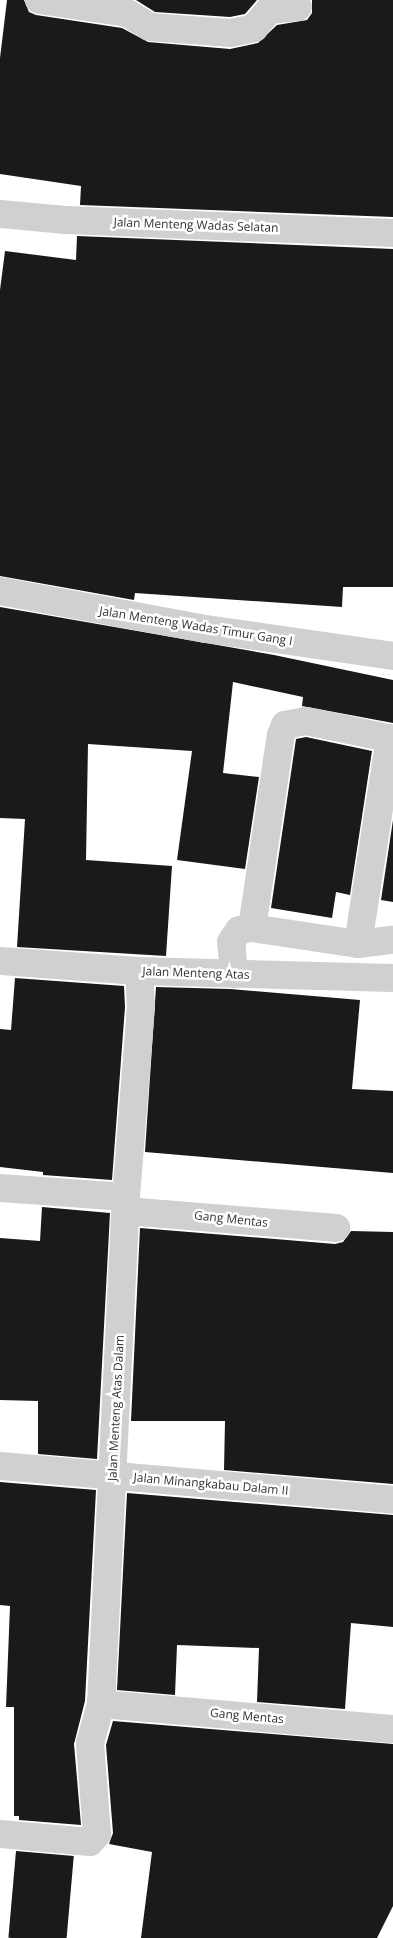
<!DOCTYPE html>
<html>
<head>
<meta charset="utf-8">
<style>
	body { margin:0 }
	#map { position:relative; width:393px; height:1938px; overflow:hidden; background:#fff; font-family:"Open Sans",sans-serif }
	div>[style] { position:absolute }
	.building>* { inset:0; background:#1a1a1a; transform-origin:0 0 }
	.minor>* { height:28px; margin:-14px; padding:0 14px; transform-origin:14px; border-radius:14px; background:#d0d0d0 }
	span { translate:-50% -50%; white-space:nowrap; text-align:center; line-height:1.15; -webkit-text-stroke:5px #fff; paint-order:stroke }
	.street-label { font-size:12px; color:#333 }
</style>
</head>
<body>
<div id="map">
	<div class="building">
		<div style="clip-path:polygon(7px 0,24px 0,29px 12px,36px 15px,122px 28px,148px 42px,230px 49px,258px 43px,277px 25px,307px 20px,312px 13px,312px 0,393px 0,393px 217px,80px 205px,81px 186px,0 174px,0 58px)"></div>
		<div style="clip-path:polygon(136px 0,257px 0,245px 14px,230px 17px,155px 12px)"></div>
		<div style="clip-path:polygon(77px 236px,393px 249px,393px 587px,343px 587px,342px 607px,135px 593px,134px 600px,0 576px,0 290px,5px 251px,76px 260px)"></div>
		<div style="clip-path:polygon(0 607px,274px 655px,393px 680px,393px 723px,302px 706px,303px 697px,233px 682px,223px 773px,259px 777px,245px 869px,177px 860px,192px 751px,88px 744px,86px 860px,172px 866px,166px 956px,17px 947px,25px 819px,0 818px)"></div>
		<div style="clip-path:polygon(306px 737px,372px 751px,350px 895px,336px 892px,332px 918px,271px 908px,296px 739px)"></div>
		<div style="clip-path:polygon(393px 820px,393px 902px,381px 900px)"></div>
		<div style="clip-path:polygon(15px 978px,124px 986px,125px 1007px,112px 1180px,43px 1175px,43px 1172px,0 1167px,0 1029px,11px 1030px)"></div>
		<div style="clip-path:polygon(156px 987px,230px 989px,360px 1000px,352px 1089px,393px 1091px,393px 1173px,145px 1152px)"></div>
		<div style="clip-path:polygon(42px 1207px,110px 1213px,97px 1459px,38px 1454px,38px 1401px,0 1400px,0 1238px,40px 1241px)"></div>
		<div style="clip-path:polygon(140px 1228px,335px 1244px,343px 1242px,351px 1231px,393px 1232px,393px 1484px,224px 1470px,225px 1421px,131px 1421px)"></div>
		<div style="clip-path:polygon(0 1482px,96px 1490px,85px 1701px,74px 1744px,81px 1825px,19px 1820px,19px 1816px,14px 1816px,14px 1707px,6px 1707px,10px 1606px,0 1605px)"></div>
		<div style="clip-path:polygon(127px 1493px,393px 1515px,393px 1627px,351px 1623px,345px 1709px,257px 1702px,259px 1648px,177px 1645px,175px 1695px,117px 1690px)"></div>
		<div style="clip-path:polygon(113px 1721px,393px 1744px,393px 1906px,377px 1938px,141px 1938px,152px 1852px,109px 1844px,113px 1833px,106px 1745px)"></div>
		<div style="left:16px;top:1851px;width:58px;height:87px;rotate:5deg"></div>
	</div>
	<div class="minor">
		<div style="left:39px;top:0;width:89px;rotate:8.4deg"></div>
		<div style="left:127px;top:13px;width:27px;rotate:31deg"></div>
		<div style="left:150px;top:27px;width:81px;rotate:4.2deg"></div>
		<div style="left:231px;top:33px;width:24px;rotate:-12deg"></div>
		<div style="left:254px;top:28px;width:23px;rotate:-50deg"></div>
		<div style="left:269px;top:10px;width:29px;rotate:-6deg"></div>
		<div style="left:0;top:214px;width:66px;rotate:5.2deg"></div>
		<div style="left:66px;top:220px;width:327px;rotate:2.3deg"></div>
		<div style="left:0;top:591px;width:209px;rotate:10.5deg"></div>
		<div style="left:206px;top:629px;width:189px;rotate:8.2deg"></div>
		<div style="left:252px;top:928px;width:195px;rotate:-81.5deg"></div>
		<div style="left:281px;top:735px;width:11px;rotate:-68deg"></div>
		<div style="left:285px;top:725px;width:21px;rotate:-11deg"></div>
		<div style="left:306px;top:721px;width:89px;rotate:11.7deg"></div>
		<div style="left:358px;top:944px;width:208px;rotate:-81.2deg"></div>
		<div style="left:0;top:961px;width:139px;rotate:4.1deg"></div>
		<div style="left:139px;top:971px;width:254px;rotate:1.6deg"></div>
		<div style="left:234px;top:974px;width:32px;rotate:-95deg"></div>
		<div style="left:231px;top:942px;width:14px;rotate:-56deg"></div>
		<div style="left:239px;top:930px;width:13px;rotate:-9deg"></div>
		<div style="left:252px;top:928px;width:107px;rotate:8.6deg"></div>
		<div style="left:358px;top:944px;width:35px;rotate:-7deg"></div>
		<div style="left:0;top:1188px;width:126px;rotate:4.1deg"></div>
		<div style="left:126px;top:1211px;width:211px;rotate:4.6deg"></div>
		<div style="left:0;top:1466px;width:394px;rotate:4.9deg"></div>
		<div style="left:101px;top:1704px;width:293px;rotate:4.9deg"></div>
		<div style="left:0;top:1834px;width:90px;rotate:5.1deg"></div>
		<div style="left:90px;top:1842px;width:11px;rotate:-49deg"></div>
		<div style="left:97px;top:1834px;width:91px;rotate:-94.4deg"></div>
		<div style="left:90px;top:1743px;width:41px;rotate:-74.2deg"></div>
		<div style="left:101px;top:1704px;width:508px;rotate:-87.18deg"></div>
		<div style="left:126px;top:1197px;width:191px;rotate:-85.5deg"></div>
		<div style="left:141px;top:1007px;width:36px;rotate:-93deg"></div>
	</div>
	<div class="street-label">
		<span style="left:196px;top:225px;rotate:2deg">Jalan Menteng Wadas Selatan</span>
		<span style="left:196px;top:626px;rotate:9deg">Jalan Menteng Wadas Timur Gang I</span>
		<span style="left:196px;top:973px;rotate:2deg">Jalan Menteng Atas</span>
		<span style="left:231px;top:1219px;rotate:6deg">Gang Mentas</span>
		<span style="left:116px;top:1408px;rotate:-87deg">Jalan Menteng Atas Dalam</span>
		<span style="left:211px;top:1484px;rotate:5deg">Jalan Minangkabau Dalam II</span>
		<span style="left:247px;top:1716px;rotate:5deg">Gang Mentas</span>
	</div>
</div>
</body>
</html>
